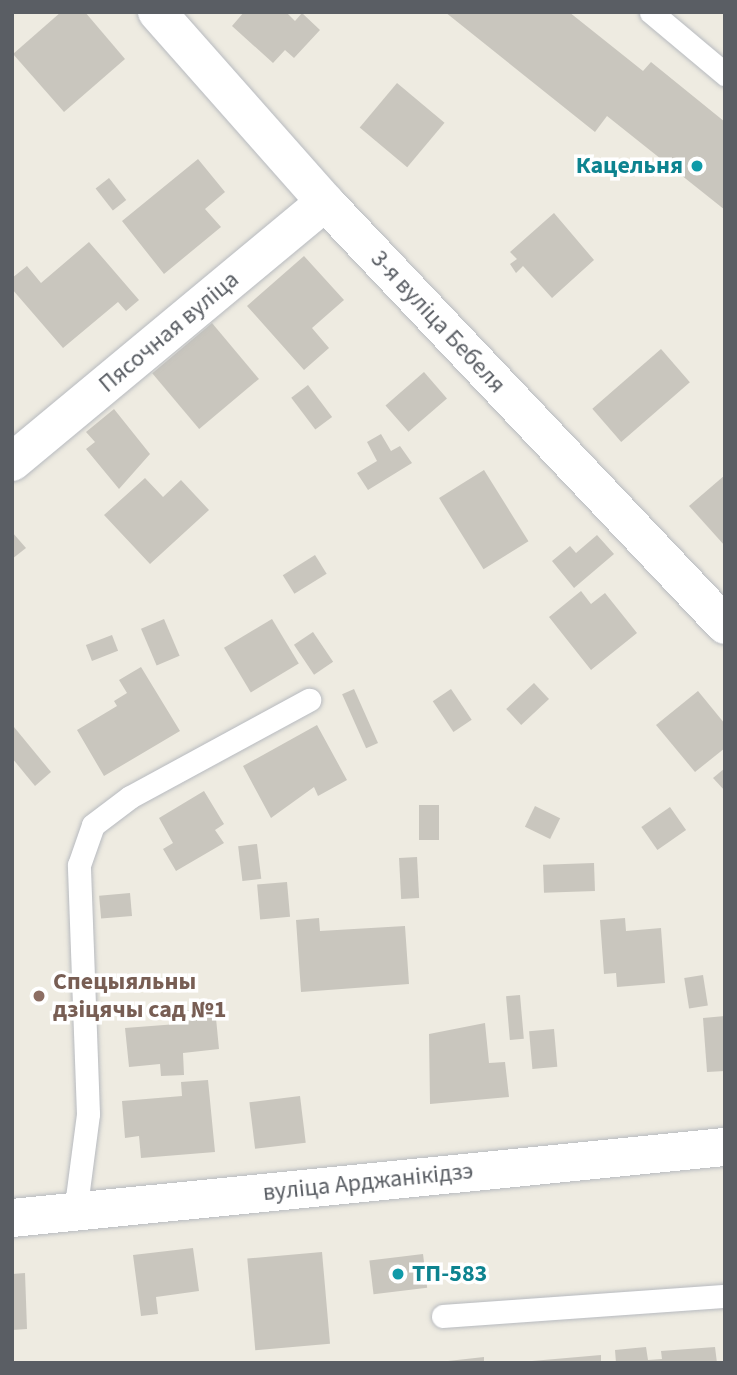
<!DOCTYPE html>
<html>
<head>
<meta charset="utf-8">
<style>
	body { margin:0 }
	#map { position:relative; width:737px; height:1375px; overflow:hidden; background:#eeebe1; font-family:"Source Sans 3",sans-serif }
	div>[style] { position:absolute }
	.building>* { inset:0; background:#c9c6be; transform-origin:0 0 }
	.roads { filter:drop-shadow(0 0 2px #b7babf) drop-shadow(0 0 2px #b7babf) }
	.service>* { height:23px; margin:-11.5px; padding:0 11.5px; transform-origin:11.5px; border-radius:11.5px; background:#fff }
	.minor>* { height:38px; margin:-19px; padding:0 19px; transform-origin:19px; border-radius:19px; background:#fff }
	.dots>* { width:19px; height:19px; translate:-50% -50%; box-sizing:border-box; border:4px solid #fff; border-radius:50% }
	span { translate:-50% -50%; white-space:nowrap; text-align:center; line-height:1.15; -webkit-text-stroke:7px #fff; paint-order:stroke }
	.culture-label { font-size:24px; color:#0d838f; font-weight:700 }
	.right { translate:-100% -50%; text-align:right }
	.left { translate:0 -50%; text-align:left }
	.street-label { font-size:24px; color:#5a5e64 }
	.education-label { font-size:24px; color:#785e54; font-weight:700 }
	.frame { position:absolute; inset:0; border:14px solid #5a5e64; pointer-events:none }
</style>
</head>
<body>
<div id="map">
	<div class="building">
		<div style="clip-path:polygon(61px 12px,85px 12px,125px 59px,64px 112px,13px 54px)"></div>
		<div style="clip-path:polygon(244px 12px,286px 12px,295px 21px,302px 13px,320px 30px,294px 58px,285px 50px,273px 63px,232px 26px)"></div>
		<div style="clip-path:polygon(445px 12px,569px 12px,643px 71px,651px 62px,725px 122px,725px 210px,607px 116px,595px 132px)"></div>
		<div style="left:397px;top:83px;width:62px;height:58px;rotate:40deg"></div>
		<div style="clip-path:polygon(198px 159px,225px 192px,205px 209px,221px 227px,164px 274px,122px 221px)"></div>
		<div style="left:109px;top:178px;width:28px;height:17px;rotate:52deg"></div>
		<div style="clip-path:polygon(554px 213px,594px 260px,552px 298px,523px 266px,516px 273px,510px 264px,517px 259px,510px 252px)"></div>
		<div style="clip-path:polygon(89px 242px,139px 300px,126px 311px,118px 302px,63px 348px,12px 289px,12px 278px,27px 266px,41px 283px)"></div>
		<div style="clip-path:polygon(304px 256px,344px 300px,312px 328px,329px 348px,304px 370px,247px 306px)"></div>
		<div style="left:212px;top:323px;width:73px;height:78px;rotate:50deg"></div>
		<div style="left:661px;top:349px;width:44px;height:91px;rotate:49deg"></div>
		<div style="left:424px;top:372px;width:35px;height:51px;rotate:49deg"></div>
		<div style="left:308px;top:385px;width:40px;height:21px;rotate:53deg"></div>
		<div style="clip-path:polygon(114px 409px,150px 454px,119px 489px,86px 449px,95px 442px,86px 432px)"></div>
		<div style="clip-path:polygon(381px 434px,391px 451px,400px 446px,412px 463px,368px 490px,357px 473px,377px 461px,367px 442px)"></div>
		<div style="left:484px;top:470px;width:84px;height:53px;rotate:58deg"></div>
		<div style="clip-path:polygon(725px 475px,725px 546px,689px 506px)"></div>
		<div style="clip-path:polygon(145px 478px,163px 497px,181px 480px,209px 510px,150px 564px,104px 515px)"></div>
		<div style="clip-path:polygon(12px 532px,26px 548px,12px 559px)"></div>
		<div style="clip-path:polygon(597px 535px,614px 554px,574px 588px,552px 561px,570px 546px,576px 553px)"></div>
		<div style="left:315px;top:555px;width:22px;height:38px;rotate:58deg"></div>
		<div style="clip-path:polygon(581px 591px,591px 604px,605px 593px,637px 633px,591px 670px,549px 617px)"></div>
		<div style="left:164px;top:619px;width:40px;height:25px;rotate:67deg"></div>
		<div style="left:272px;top:619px;width:52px;height:56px;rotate:59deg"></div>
		<div style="left:313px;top:632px;width:36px;height:23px;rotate:56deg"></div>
		<div style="left:112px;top:635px;width:17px;height:28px;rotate:69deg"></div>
		<div style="clip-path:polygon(141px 667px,180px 731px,104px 776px,77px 730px,117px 706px,114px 701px,127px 693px,119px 680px)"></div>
		<div style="left:534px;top:683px;width:22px;height:38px;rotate:47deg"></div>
		<div style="left:354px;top:689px;width:59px;height:13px;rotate:66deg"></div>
		<div style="left:451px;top:689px;width:37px;height:22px;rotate:56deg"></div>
		<div style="clip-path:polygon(698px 691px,725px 724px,725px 748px,695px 772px,656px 725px)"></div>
		<div style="clip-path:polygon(317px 725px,347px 780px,318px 796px,314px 787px,271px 818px,243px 766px)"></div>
		<div style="clip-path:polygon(14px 727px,51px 772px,35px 786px,12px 758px)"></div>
		<div style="clip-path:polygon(725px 768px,725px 791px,713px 778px)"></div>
		<div style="clip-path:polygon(204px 791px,224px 824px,215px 830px,224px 843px,176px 871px,163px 849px,173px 843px,159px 818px)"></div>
		<div style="left:419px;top:805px;width:20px;height:35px"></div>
		<div style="left:535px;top:806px;width:28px;height:23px;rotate:26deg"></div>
		<div style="left:670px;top:807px;width:28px;height:35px;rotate:55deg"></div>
		<div style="left:257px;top:844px;width:35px;height:19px;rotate:83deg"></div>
		<div style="left:417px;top:857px;width:41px;height:18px;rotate:87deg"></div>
		<div style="left:594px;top:863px;width:28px;height:51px;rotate:88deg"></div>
		<div style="left:287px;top:882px;width:35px;height:30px;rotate:85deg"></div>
		<div style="left:130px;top:893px;width:23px;height:31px;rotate:85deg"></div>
		<div style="clip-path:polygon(319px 918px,320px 931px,405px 926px,409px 984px,301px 992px,296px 920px)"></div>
		<div style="clip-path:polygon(625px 918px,626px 931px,661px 928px,665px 983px,617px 987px,616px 973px,604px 974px,600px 920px)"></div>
		<div style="left:703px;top:975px;width:31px;height:19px;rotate:81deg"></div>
		<div style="left:520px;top:995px;width:44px;height:14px;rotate:85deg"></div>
		<div style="clip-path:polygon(215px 1008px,219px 1049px,183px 1053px,184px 1075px,161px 1076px,160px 1064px,129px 1067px,125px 1028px,177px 1024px,176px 1011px)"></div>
		<div style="clip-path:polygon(725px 1016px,725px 1071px,707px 1072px,703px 1018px)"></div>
		<div style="clip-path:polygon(485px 1023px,489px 1063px,505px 1062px,509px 1097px,430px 1104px,429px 1034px)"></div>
		<div style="left:554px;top:1029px;width:38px;height:25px;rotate:85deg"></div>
		<div style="clip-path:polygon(208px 1080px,215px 1152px,141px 1158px,139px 1136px,125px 1138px,122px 1101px,182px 1096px,181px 1082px)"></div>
		<div style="left:300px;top:1096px;width:47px;height:51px;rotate:83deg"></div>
		<div style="clip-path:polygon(193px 1248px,199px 1291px,156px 1297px,158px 1314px,141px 1316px,133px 1255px)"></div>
		<div style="left:322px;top:1252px;width:92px;height:75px;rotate:85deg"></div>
		<div style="left:423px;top:1254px;width:34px;height:54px;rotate:83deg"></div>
		<div style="clip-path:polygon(25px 1273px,27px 1329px,12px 1330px,12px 1274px)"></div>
		<div style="clip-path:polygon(646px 1347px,648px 1360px,662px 1359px,661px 1351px,715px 1347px,717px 1363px,616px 1363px,615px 1350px)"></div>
		<div style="clip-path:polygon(601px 1355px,601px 1363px,532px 1363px,532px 1361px)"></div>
		<div style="clip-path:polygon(484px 1357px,484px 1363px,448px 1363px,448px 1361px)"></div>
	</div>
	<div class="roads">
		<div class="service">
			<div style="left:651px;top:12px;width:97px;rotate:40deg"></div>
			<div style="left:75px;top:1213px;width:100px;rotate:-82.5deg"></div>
			<div style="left:88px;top:1114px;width:249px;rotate:-92.1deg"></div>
			<div style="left:79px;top:865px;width:42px;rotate:-70.7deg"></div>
			<div style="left:93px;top:825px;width:46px;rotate:-37.1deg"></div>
			<div style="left:130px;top:797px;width:204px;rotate:-28.5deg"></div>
			<div style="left:443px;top:1316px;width:283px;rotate:-4.1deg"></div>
		</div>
		<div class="minor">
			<div style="left:157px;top:12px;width:254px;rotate:48.5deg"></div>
			<div style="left:325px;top:202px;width:582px;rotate:46.6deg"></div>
			<div style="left:12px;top:462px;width:407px;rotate:-39.7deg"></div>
			<div style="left:12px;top:1218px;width:717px;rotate:-5.69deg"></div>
		</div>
	</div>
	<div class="dots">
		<div style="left:697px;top:166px;background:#0f9aa8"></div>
		<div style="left:39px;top:996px;background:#8d6e63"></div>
		<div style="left:398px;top:1274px;background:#0f9aa8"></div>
	</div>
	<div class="culture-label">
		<span class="right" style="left:683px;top:166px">Кацельня</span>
		<span class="left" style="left:412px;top:1274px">ТП-583</span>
	</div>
	<div class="street-label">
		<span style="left:438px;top:322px;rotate:47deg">3-я вуліца Бебеля</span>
		<span style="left:169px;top:332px;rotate:-40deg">Пясочная вуліца</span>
		<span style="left:368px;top:1182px;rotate:-6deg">вуліца Арджанікідзэ</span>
	</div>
	<div class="education-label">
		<span class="left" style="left:53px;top:996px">Спецыяльны<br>дзіцячы сад №1</span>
	</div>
	<div class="frame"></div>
</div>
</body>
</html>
